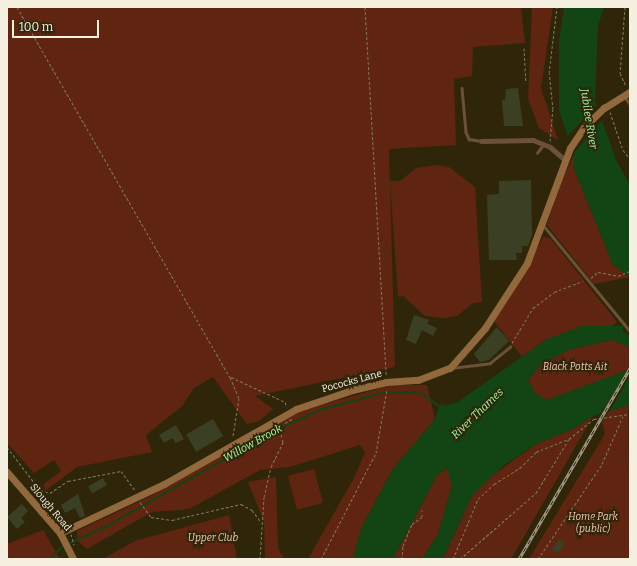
<!DOCTYPE html>
<html>
<head>
<meta charset="utf-8">
<style>
	body { margin:0 }
	#map { position:relative; width:637px; height:566px; overflow:hidden; background:#2f260a; font-family:Bitter,serif }
	div>[style] { position:absolute }
	.green>* { inset:0; background:#5f2510; transform-origin:0 0 }
	.water>* { inset:0; background:#134414 }
	.pier>* { inset:0; background:#2f260a }
	.stream>* { height:1.5px; margin:-0.75px; padding:0 0.75px; transform-origin:0.75px; border-radius:0.75px; background:#134414 }
	.building>* { inset:0; background:#3b4024; transform-origin:0 0 }
	.path>* { height:1px; margin-top:-0.5px; transform-origin:0; background:repeating-linear-gradient(90deg,#807861 0 3px,transparent 0 5px) }
	.service>* { height:2.5px; margin:-1.25px; padding:0 1.25px; transform-origin:1.25px; border-radius:1.25px; background:#6b5137 }
	.minor>* { height:5px; margin:-2.5px; padding:0 2.5px; transform-origin:2.5px; border-radius:2.5px; background:#6b5137 }
	.secondary>* { height:7px; margin:-3.5px; padding:0 3.5px; transform-origin:3.5px; border-radius:3.5px; background:#92683d }
	.rail>* { height:3px; margin-top:-1.5px; transform-origin:0; background:repeating-linear-gradient(90deg,#2f260a 0 4.5px,#aca591 0 9px); box-sizing:border-box; border-block:1px solid #aca591 }
	span { translate:-50% -50%; white-space:nowrap; text-align:center; line-height:1.15; -webkit-text-stroke:3.5px #2f260a; paint-order:stroke }
	.park-label { font-size:10px; color:#f7c8b8; font-style:italic }
	.street-label { font-size:10px; color:#f6f0e0 }
	.water-label { font-size:11px; color:#a2f89e; font-style:italic }
	.frame { position:absolute; inset:0; border:8px solid #f6f0e0; pointer-events:none }
	.scale { position:absolute; left:12px; top:20px; width:87px; height:18px; box-sizing:border-box; border:2px solid #f6f0e0; border-top:0; padding-left:5px; font-size:12px; line-height:14px; white-space:nowrap; color:#f6f0e0; -webkit-text-stroke:3px #2f260a; paint-order:stroke }
</style>
</head>
<body>
<div id="map">
	<div class="green">
		<div style="clip-path:polygon(7px 7px,521px 7px,525px 43px,473px 47px,472px 76px,454px 79px,456px 145px,389px 149px,395px 367px,255px 396px,273px 409px,259px 421px,247px 424px,213px 377px,194px 388px,182px 406px,146px 435px,152px 452px,77px 467px,45px 491px,44px 484px,61px 471px,54px 460px,34px 473px,7px 443px)"></div>
		<div style="clip-path:polygon(532px 7px,553px 7px,541px 88px,558px 140px,539px 128px,528px 99px)"></div>
		<div style="clip-path:polygon(574px 155px,574px 169px,613px 265px,630px 277px,594px 284px,547px 225px,559px 185px)"></div>
		<div style="clip-path:polygon(438px 165px,449px 167px,475px 187px,482px 302px,473px 303px,457px 316px,443px 318px,425px 316px,403px 296px,398px 297px,390px 181px,400px 181px,416px 168px)"></div>
		<div style="clip-path:polygon(544px 236px,551px 239px,617px 322px,609px 328px,596px 326px,547px 339px,522px 357px,494px 321px)"></div>
		<div style="clip-path:polygon(612px 340px,630px 347px,630px 369px,547px 401px,535px 393px,528px 380px,540px 366px,568px 350px)"></div>
		<div style="clip-path:polygon(391px 385px,427px 385px,435px 419px,392px 470px,361px 529px,353px 559px,308px 559px,354px 478px,365px 452px,360px 445px,290px 467px,260px 470px,189px 509px,152px 512px,87px 549px,77px 540px,77px 531px,151px 496px,294px 413px)"></div>
		<div style="clip-path:polygon(628px 405px,630px 559px,529px 559px,605px 434px,602px 422px,609px 411px)"></div>
		<div style="clip-path:polygon(593px 416px,511px 559px,443px 559px,472px 496px,485px 481px,536px 444px,573px 429px)"></div>
		<div style="clip-path:polygon(448px 468px,452px 485px,438px 534px,422px 559px,393px 559px,437px 475px)"></div>
		<div style="left:314px;top:469px;width:35px;height:27px;rotate:75deg"></div>
		<div style="clip-path:polygon(276px 477px,278px 548px,284px 559px,265px 559px,264px 522px,248px 482px)"></div>
		<div style="clip-path:polygon(229px 515px,237px 559px,103px 559px,135px 541px)"></div>
		<div style="clip-path:polygon(43px 530px,60px 559px,7px 559px,7px 544px)"></div>
	</div>
	<div class="water">
		<div style="clip-path:polygon(564px 7px,604px 7px,598px 26px,595px 101px,616px 160px,630px 185px,630px 277px,613px 265px,574px 169px,574px 155px,559px 110px,559px 42px)"></div>
		<div style="clip-path:polygon(582px 326px,623px 326px,623px 332px,630px 336px,630px 347px,612px 340px,568px 350px,540px 366px,528px 380px,535px 393px,547px 400px,630px 369px,630px 405px,593px 416px,573px 429px,536px 444px,503px 466px,472px 496px,443px 559px,422px 559px,438px 534px,452px 485px,447px 468px,437px 475px,393px 559px,353px 559px,361px 529px,392px 470px,435px 419px,440px 404px,445px 406px,458px 402px,547px 339px)"></div>
	</div>
	<div class="pier">
		<div style="clip-path:polygon(598px 103px,602px 120px,572px 155px,567px 137px)"></div>
		<div style="clip-path:polygon(630px 367px,630px 376px,609px 412px,600px 415px)"></div>
	</div>
	<div class="stream">
		<div style="left:68px;top:544px;width:45px;rotate:-24.9deg"></div>
		<div style="left:109px;top:525px;width:194px;rotate:-29.6deg"></div>
		<div style="left:278px;top:429px;width:46px;rotate:-24.3deg"></div>
		<div style="left:320px;top:410px;width:64px;rotate:-15.3deg"></div>
		<div style="left:382px;top:393px;width:38px;rotate:-2deg"></div>
		<div style="left:420px;top:392px;width:24px;rotate:36deg"></div>
		<div style="left:50px;top:559px;width:20px;rotate:-45deg"></div>
	</div>
	<div class="building">
		<div style="clip-path:polygon(518px 88px,523px 126px,504px 126px,502px 100px,505px 100px,506px 89px)"></div>
		<div style="clip-path:polygon(531px 180px,532px 235px,528px 246px,522px 246px,522px 253px,516px 253px,517px 260px,489px 260px,487px 195px,499px 194px,499px 181px)"></div>
		<div style="clip-path:polygon(414px 315px,429px 320px,427px 324px,437px 328px,433px 336px,422px 330px,416px 344px,406px 340px)"></div>
		<div style="clip-path:polygon(497px 327px,509px 341px,489px 360px,480px 362px,474px 354px)"></div>
		<div style="left:213px;top:419px;width:20px;height:31px;rotate:60deg"></div>
		<div style="clip-path:polygon(176px 425px,184px 439px,176px 443px,172px 438px,164px 443px,159px 435px)"></div>
		<div style="left:103px;top:478px;width:8px;height:17px;rotate:60deg"></div>
		<div style="clip-path:polygon(78px 494px,85px 516px,80px 518px,75px 508px,65px 513px,61px 505px)"></div>
		<div style="clip-path:polygon(22px 504px,28px 511px,21px 518px,25px 522px,17px 529px,7px 517px)"></div>
		<div style="left:559px;top:539px;width:7px;height:13px;rotate:34deg"></div>
	</div>
	<div class="path">
		<div style="left:17px;top:7px;width:427px;rotate:60.1deg"></div>
		<div style="left:230px;top:377px;width:23px;rotate:67deg"></div>
		<div style="left:239px;top:398px;width:39px;rotate:99deg"></div>
		<div style="left:365px;top:7px;width:370px;rotate:86.7deg"></div>
		<div style="left:625px;top:7px;width:66px;rotate:94.3deg"></div>
		<div style="left:620px;top:73px;width:14px;rotate:65deg"></div>
		<div style="left:524px;top:48px;width:34px;rotate:87deg"></div>
		<div style="left:610px;top:112px;width:40px;rotate:71.1deg"></div>
		<div style="left:623px;top:150px;width:11px;rotate:52deg"></div>
		<div style="left:550px;top:141px;width:32px;rotate:-85deg"></div>
		<div style="left:553px;top:109px;width:36px;rotate:-96deg"></div>
		<div style="left:549px;top:73px;width:66px;rotate:-83.1deg"></div>
		<div style="left:591px;top:278px;width:9px;rotate:-41deg"></div>
		<div style="left:598px;top:272px;width:20px;rotate:11deg"></div>
		<div style="left:618px;top:276px;width:13px;rotate:-23deg"></div>
		<div style="left:512px;top:343px;width:41px;rotate:-59deg"></div>
		<div style="left:533px;top:308px;width:26px;rotate:-37deg"></div>
		<div style="left:554px;top:292px;width:31px;rotate:-21deg"></div>
		<div style="left:231px;top:377px;width:60px;rotate:24.8deg"></div>
		<div style="left:285px;top:402px;width:5px;rotate:68deg"></div>
		<div style="left:285px;top:423px;width:8px;rotate:-30deg"></div>
		<div style="left:7px;top:447px;width:54px;rotate:52.5deg"></div>
		<div style="left:40px;top:490px;width:10px;rotate:17deg"></div>
		<div style="left:50px;top:493px;width:22px;rotate:-34deg"></div>
		<div style="left:68px;top:481px;width:54px;rotate:-10.7deg"></div>
		<div style="left:121px;top:471px;width:24px;rotate:54deg"></div>
		<div style="left:140px;top:502px;width:19px;rotate:54deg"></div>
		<div style="left:151px;top:517px;width:21px;rotate:8deg"></div>
		<div style="left:172px;top:520px;width:71px;rotate:-13.1deg"></div>
		<div style="left:241px;top:504px;width:13px;rotate:29deg"></div>
		<div style="left:252px;top:510px;width:15px;rotate:53deg"></div>
		<div style="left:58px;top:520px;width:9px;rotate:21deg"></div>
		<div style="left:71px;top:534px;width:11px;rotate:75deg"></div>
		<div style="left:260px;top:559px;width:62px;rotate:-86.3deg"></div>
		<div style="left:264px;top:497px;width:31px;rotate:-77deg"></div>
		<div style="left:271px;top:467px;width:28px;rotate:-64deg"></div>
		<div style="left:283px;top:442px;width:16px;rotate:-104deg"></div>
		<div style="left:321px;top:559px;width:119px;rotate:-62.6deg"></div>
		<div style="left:376px;top:453px;width:65px;rotate:-80.2deg"></div>
		<div style="left:402px;top:559px;width:13px;rotate:-86deg"></div>
		<div style="left:403px;top:546px;width:24px;rotate:-68deg"></div>
		<div style="left:412px;top:524px;width:12px;rotate:-35deg"></div>
		<div style="left:422px;top:517px;width:7px;rotate:-90deg"></div>
		<div style="left:453px;top:559px;width:65px;rotate:-67.4deg"></div>
		<div style="left:478px;top:499px;width:22px;rotate:-43deg"></div>
		<div style="left:494px;top:484px;width:31px;rotate:-32deg"></div>
		<div style="left:520px;top:468px;width:23px;rotate:-45deg"></div>
		<div style="left:536px;top:452px;width:35px;rotate:-22deg"></div>
		<div style="left:569px;top:439px;width:32px;rotate:-39deg"></div>
		<div style="left:594px;top:419px;width:36px;rotate:-8deg"></div>
		<div style="left:460px;top:559px;width:101px;rotate:-41deg"></div>
		<div style="left:536px;top:493px;width:63px;rotate:-58.6deg"></div>
		<div style="left:538px;top:559px;width:115px;rotate:-56deg"></div>
		<div style="left:602px;top:464px;width:52px;rotate:-66.4deg"></div>
	</div>
	<div class="service">
		<div style="left:462px;top:88px;width:44px;rotate:84.8deg"></div>
		<div style="left:466px;top:132px;width:8px;rotate:67deg"></div>
		<div style="left:469px;top:139px;width:12px;rotate:9deg"></div>
		<div style="left:625px;top:97px;width:9px;rotate:54deg"></div>
		<div style="left:537px;top:153px;width:10px;rotate:-53deg"></div>
		<div style="left:544px;top:226px;width:136px;rotate:50.7deg"></div>
		<div style="left:451px;top:368px;width:39px;rotate:-7deg"></div>
		<div style="left:490px;top:363px;width:26px;rotate:-39deg"></div>
	</div>
	<div class="minor">
		<div style="left:481px;top:141px;width:52px;rotate:-1.1deg"></div>
		<div style="left:533px;top:140px;width:18px;rotate:22deg"></div>
		<div style="left:550px;top:147px;width:20px;rotate:41deg"></div>
	</div>
	<div class="secondary">
		<div style="left:7px;top:472px;width:81px;rotate:49deg"></div>
		<div style="left:60px;top:533px;width:29px;rotate:63deg"></div>
		<div style="left:60px;top:533px;width:115px;rotate:-25.2deg"></div>
		<div style="left:164px;top:484px;width:152px;rotate:-29.6deg"></div>
		<div style="left:296px;top:409px;width:59px;rotate:-18.7deg"></div>
		<div style="left:352px;top:390px;width:35px;rotate:-13deg"></div>
		<div style="left:386px;top:382px;width:32px;rotate:-4deg"></div>
		<div style="left:418px;top:380px;width:34px;rotate:-21deg"></div>
		<div style="left:450px;top:368px;width:53px;rotate:-48.8deg"></div>
		<div style="left:485px;top:328px;width:77px;rotate:-57.1deg"></div>
		<div style="left:527px;top:263px;width:123px;rotate:-69.5deg"></div>
		<div style="left:570px;top:148px;width:25px;rotate:-56deg"></div>
		<div style="left:584px;top:127px;width:28px;rotate:-44deg"></div>
		<div style="left:604px;top:108px;width:31px;rotate:-32deg"></div>
	</div>
	<div class="rail">
		<div style="left:519px;top:559px;width:221px;rotate:-59.8deg"></div>
	</div>
	<div class="park-label">
		<span style="left:575px;top:368px">Black Potts Ait</span>
		<span style="left:593px;top:523px">Home Park<br>(public)</span>
		<span style="left:213px;top:539px">Upper Club</span>
	</div>
	<div class="street-label">
		<span style="left:352px;top:382px;rotate:-15deg">Pococks Lane</span>
		<span style="left:50px;top:508px;rotate:50deg">Slough Road</span>
	</div>
	<div class="water-label">
		<span style="left:588px;top:119px;rotate:81deg">Jubilee River</span>
		<span style="left:478px;top:414px;rotate:-44deg">River Thames</span>
		<span style="left:253px;top:444px;rotate:-29deg">Willow Brook</span>
	</div>
	<div class="frame"></div>
	<div class="scale">100 m</div>
</div>
</body>
</html>
